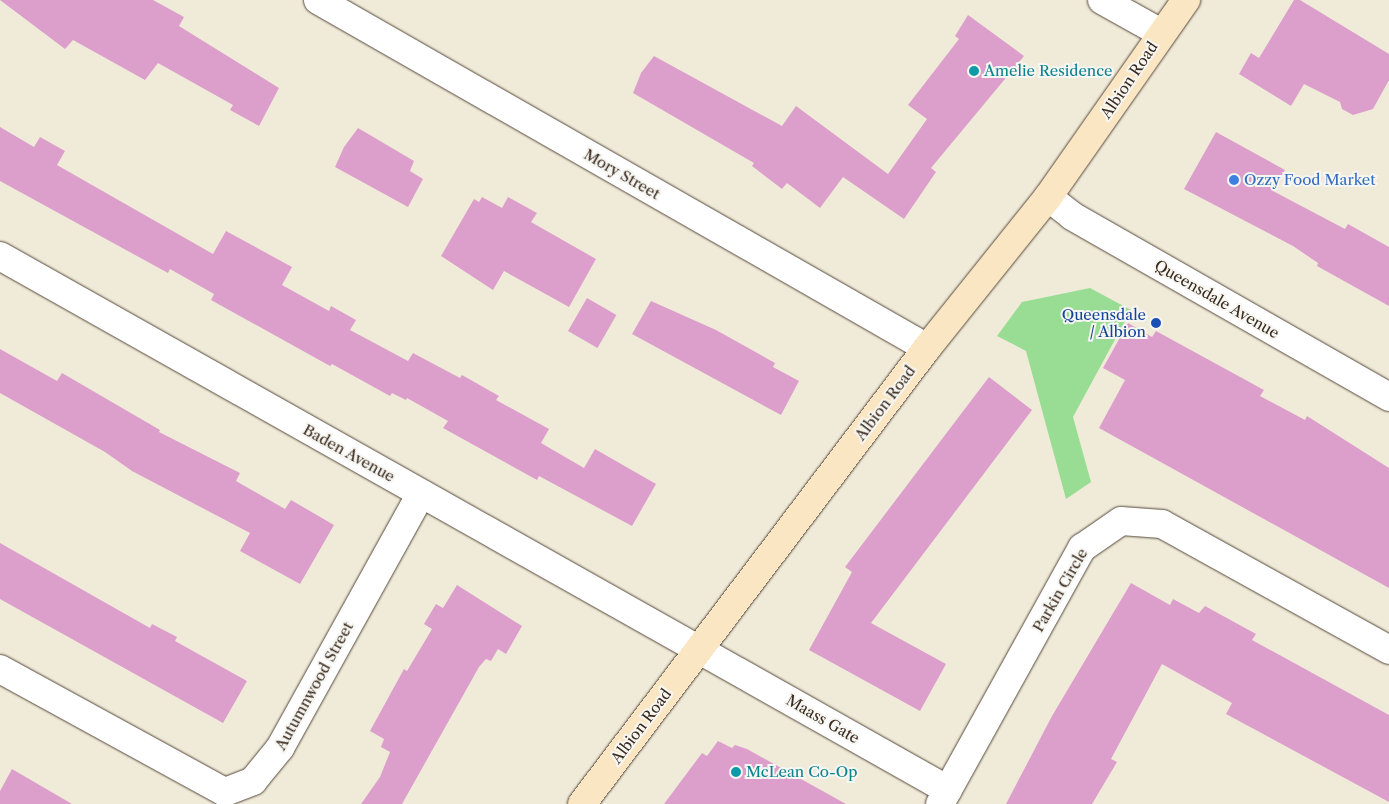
<!DOCTYPE html>
<html>
<head>
<meta charset="utf-8">
<style>
	body { margin:0 }
	#map { position:relative; width:1389px; height:804px; overflow:hidden; background:#f0ebd9; font-family:"Libre Caslon Text",serif }
	div>[style] { position:absolute }
	.green>* { inset:0; background:#99dd95 }
	.building>* { inset:0; background:#dc9fcc; transform-origin:0 0 }
	.roads { filter:drop-shadow(0 0 1px #56473a) drop-shadow(0 0 1px #56473a) }
	.street>* { height:28px; margin:-14px; padding:0 14px; transform-origin:14px; border-radius:14px; background:#fff }
	.secondary>* { height:28px; margin:-14px; padding:0 14px; transform-origin:14px; border-radius:14px; background:#fbe6c4 }
	.dots>* { width:14px; height:14px; translate:-50% -50%; box-sizing:border-box; border:2px solid #f6f6f2; border-radius:50% }
	span { translate:-50% -50%; white-space:nowrap; text-align:center; line-height:1.15; -webkit-text-stroke:4px #f6f6f2; paint-order:stroke }
	.culture-label { font-size:15px; color:#0d838f }
	.left { translate:0 -50%; text-align:left }
	.street-label { font-size:15px; color:#3b2a1e }
	.shop-label { font-size:15px; color:#366cbe }
	.transit-label { font-size:15px; color:#164399 }
	.right { translate:-100% -50%; text-align:right }
</style>
</head>
<body>
<div id="map">
	<div class="green">
		<div style="clip-path:polygon(1090px 288px,1131px 310px,1073px 417px,1091px 482px,1066px 499px,1026px 351px,997px 336px,1022px 302px)"></div>
	</div>
	<div class="building">
		<div style="clip-path:polygon(0 0,153px 0,184px 17px,179px 26px,279px 88px,259px 126px,230px 110px,233px 105px,158px 63px,145px 80px,73px 40px,65px 49px)"></div>
		<div style="clip-path:polygon(1294px 0,1300px 0,1389px 54px,1389px 80px,1373px 109px,1353px 115px,1342px 109px,1340px 102px,1304px 84px,1291px 106px,1239px 74px,1251px 53px,1259px 58px)"></div>
		<div style="clip-path:polygon(968px 15px,1024px 56px,931px 168px,936px 172px,904px 219px,843px 177px,820px 208px,787px 183px,782px 189px,752px 166px,754px 163px,633px 93px,641px 73px,654px 56px,782px 126px,796px 106px,888px 174px,927px 119px,908px 105px,959px 39px,955px 36px)"></div>
		<div style="clip-path:polygon(0 127px,34px 147px,40px 137px,65px 151px,57px 165px,213px 254px,226px 231px,292px 267px,282px 285px,329px 311px,331px 306px,356px 320px,350px 330px,408px 361px,413px 353px,460px 378px,462px 375px,499px 396px,496px 400px,549px 429px,541px 443px,584px 468px,595px 449px,656px 484px,632px 526px,539px 476px,537px 480px,443px 428px,448px 421px,407px 398px,406px 400px,392px 393px,390px 396px,332px 364px,330px 366px,211px 300px,214px 294px,170px 269px,168px 273px,0 181px)"></div>
		<div style="clip-path:polygon(358px 128px,414px 161px,410px 171px,423px 179px,408px 207px,335px 167px,344px 147px)"></div>
		<div style="clip-path:polygon(1216px 132px,1285px 170px,1273px 191px,1345px 229px,1348px 224px,1389px 247px,1389px 306px,1317px 266px,1318px 263px,1293px 246px,1184px 189px)"></div>
		<div style="clip-path:polygon(482px 197px,502px 208px,508px 197px,537px 213px,531px 222px,596px 259px,569px 307px,504px 271px,493px 290px,441px 256px,474px 199px,479px 202px)"></div>
		<div style="left:587px;top:298px;width:34px;height:38px;rotate:30deg"></div>
		<div style="clip-path:polygon(651px 301px,716px 330px,775px 363px,773px 367px,799px 381px,781px 415px,632px 334px)"></div>
		<div style="clip-path:polygon(1128px 323px,1152px 337px,1156px 331px,1264px 390px,1260px 396px,1305px 420px,1307px 416px,1389px 468px,1389px 588px,1099px 428px,1125px 380px,1103px 368px)"></div>
		<div style="clip-path:polygon(0 349px,57px 381px,62px 373px,160px 430px,159px 432px,240px 473px,236px 481px,285px 509px,291px 500px,334px 525px,300px 584px,240px 551px,250px 533px,132px 471px,105px 452px,0 393px)"></div>
		<div style="clip-path:polygon(989px 377px,1032px 410px,871px 623px,946px 664px,920px 711px,809px 650px,852px 572px,845px 567px)"></div>
		<div style="clip-path:polygon(0 543px,150px 628px,152px 624px,177px 637px,175px 641px,247px 681px,223px 723px,0 599px)"></div>
		<div style="clip-path:polygon(1131px 583px,1170px 605px,1173px 599px,1199px 613px,1205px 606px,1256px 634px,1252px 640px,1389px 715px,1389px 802px,1226px 714px,1232px 703px,1162px 664px,1111px 759px,1117px 762px,1092px 804px,1006px 804px,1052px 716px)"></div>
		<div style="clip-path:polygon(457px 585px,522px 626px,506px 654px,498px 649px,491px 661px,486px 659px,479px 667px,402px 804px,361px 804px,380px 777px,390px 752px,381px 747px,384px 739px,370px 731px,404px 669px,407px 671px,432px 629px,424px 624px,436px 604px,443px 608px)"></div>
		<div style="clip-path:polygon(718px 741px,732px 748px,735px 745px,747px 749px,846px 804px,664px 804px,702px 753px,707px 756px)"></div>
		<div style="clip-path:polygon(12px 769px,72px 804px,0 804px,0 791px)"></div>
	</div>
	<div class="roads">
		<div class="street">
			<div style="left:318px;top:0;width:701px;rotate:29.74deg"></div>
			<div style="left:1102px;top:0;width:68px;rotate:29.2deg"></div>
			<div style="left:1048px;top:197px;width:31px;rotate:38deg"></div>
			<div style="left:1072px;top:216px;width:365px;rotate:29.7deg"></div>
			<div style="left:0;top:256px;width:1088px;rotate:29.39deg"></div>
			<div style="left:0;top:669px;width:256px;rotate:28.7deg"></div>
			<div style="left:225px;top:792px;width:30px;rotate:-21deg"></div>
			<div style="left:253px;top:781px;width:43px;rotate:-50.7deg"></div>
			<div style="left:280px;top:748px;width:291px;rotate:-61deg"></div>
			<div style="left:940px;top:804px;width:293px;rotate:-61deg"></div>
			<div style="left:1082px;top:548px;width:47px;rotate:-34.7deg"></div>
			<div style="left:1121px;top:521px;width:41px;rotate:4.2deg"></div>
			<div style="left:1162px;top:524px;width:260px;rotate:29deg"></div>
		</div>
		<div class="secondary">
			<div style="left:582px;top:804px;width:572px;rotate:-52.89deg"></div>
			<div style="left:927px;top:348px;width:193px;rotate:-51.3deg"></div>
			<div style="left:1048px;top:197px;width:241px;rotate:-55deg"></div>
		</div>
	</div>
	<div class="dots">
		<div style="left:974px;top:71px;background:#0f9aa8"></div>
		<div style="left:1234px;top:180px;background:#3f7fe0"></div>
		<div style="left:1156px;top:323px;background:#1a4fb4"></div>
		<div style="left:736px;top:772px;background:#0f9aa8"></div>
	</div>
	<div class="culture-label">
		<span class="left" style="left:984px;top:71px">Amelie Residence</span>
		<span class="left" style="left:746px;top:772px">McLean Co-Op</span>
	</div>
	<div class="street-label">
		<span style="left:1129px;top:80px;rotate:-56deg">Albion Road</span>
		<span style="left:622px;top:174px;rotate:30deg">Mory Street</span>
		<span style="left:1217px;top:299px;rotate:30deg">Queensdale Avenue</span>
		<span style="left:885px;top:403px;rotate:-53deg">Albion Road</span>
		<span style="left:349px;top:453px;rotate:29deg">Baden Avenue</span>
		<span style="left:1060px;top:590px;rotate:-60deg">Parkin Circle</span>
		<span style="left:314px;top:686px;rotate:-61deg">Autumnwood Street</span>
		<span style="left:823px;top:719px;rotate:30deg">Maass Gate</span>
		<span style="left:641px;top:726px;rotate:-53deg">Albion Road</span>
	</div>
	<div class="shop-label">
		<span class="left" style="left:1244px;top:180px">Ozzy Food Market</span>
	</div>
	<div class="transit-label">
		<span class="right" style="left:1146px;top:323px">Queensdale<br>/ Albion</span>
	</div>
</div>
</body>
</html>
